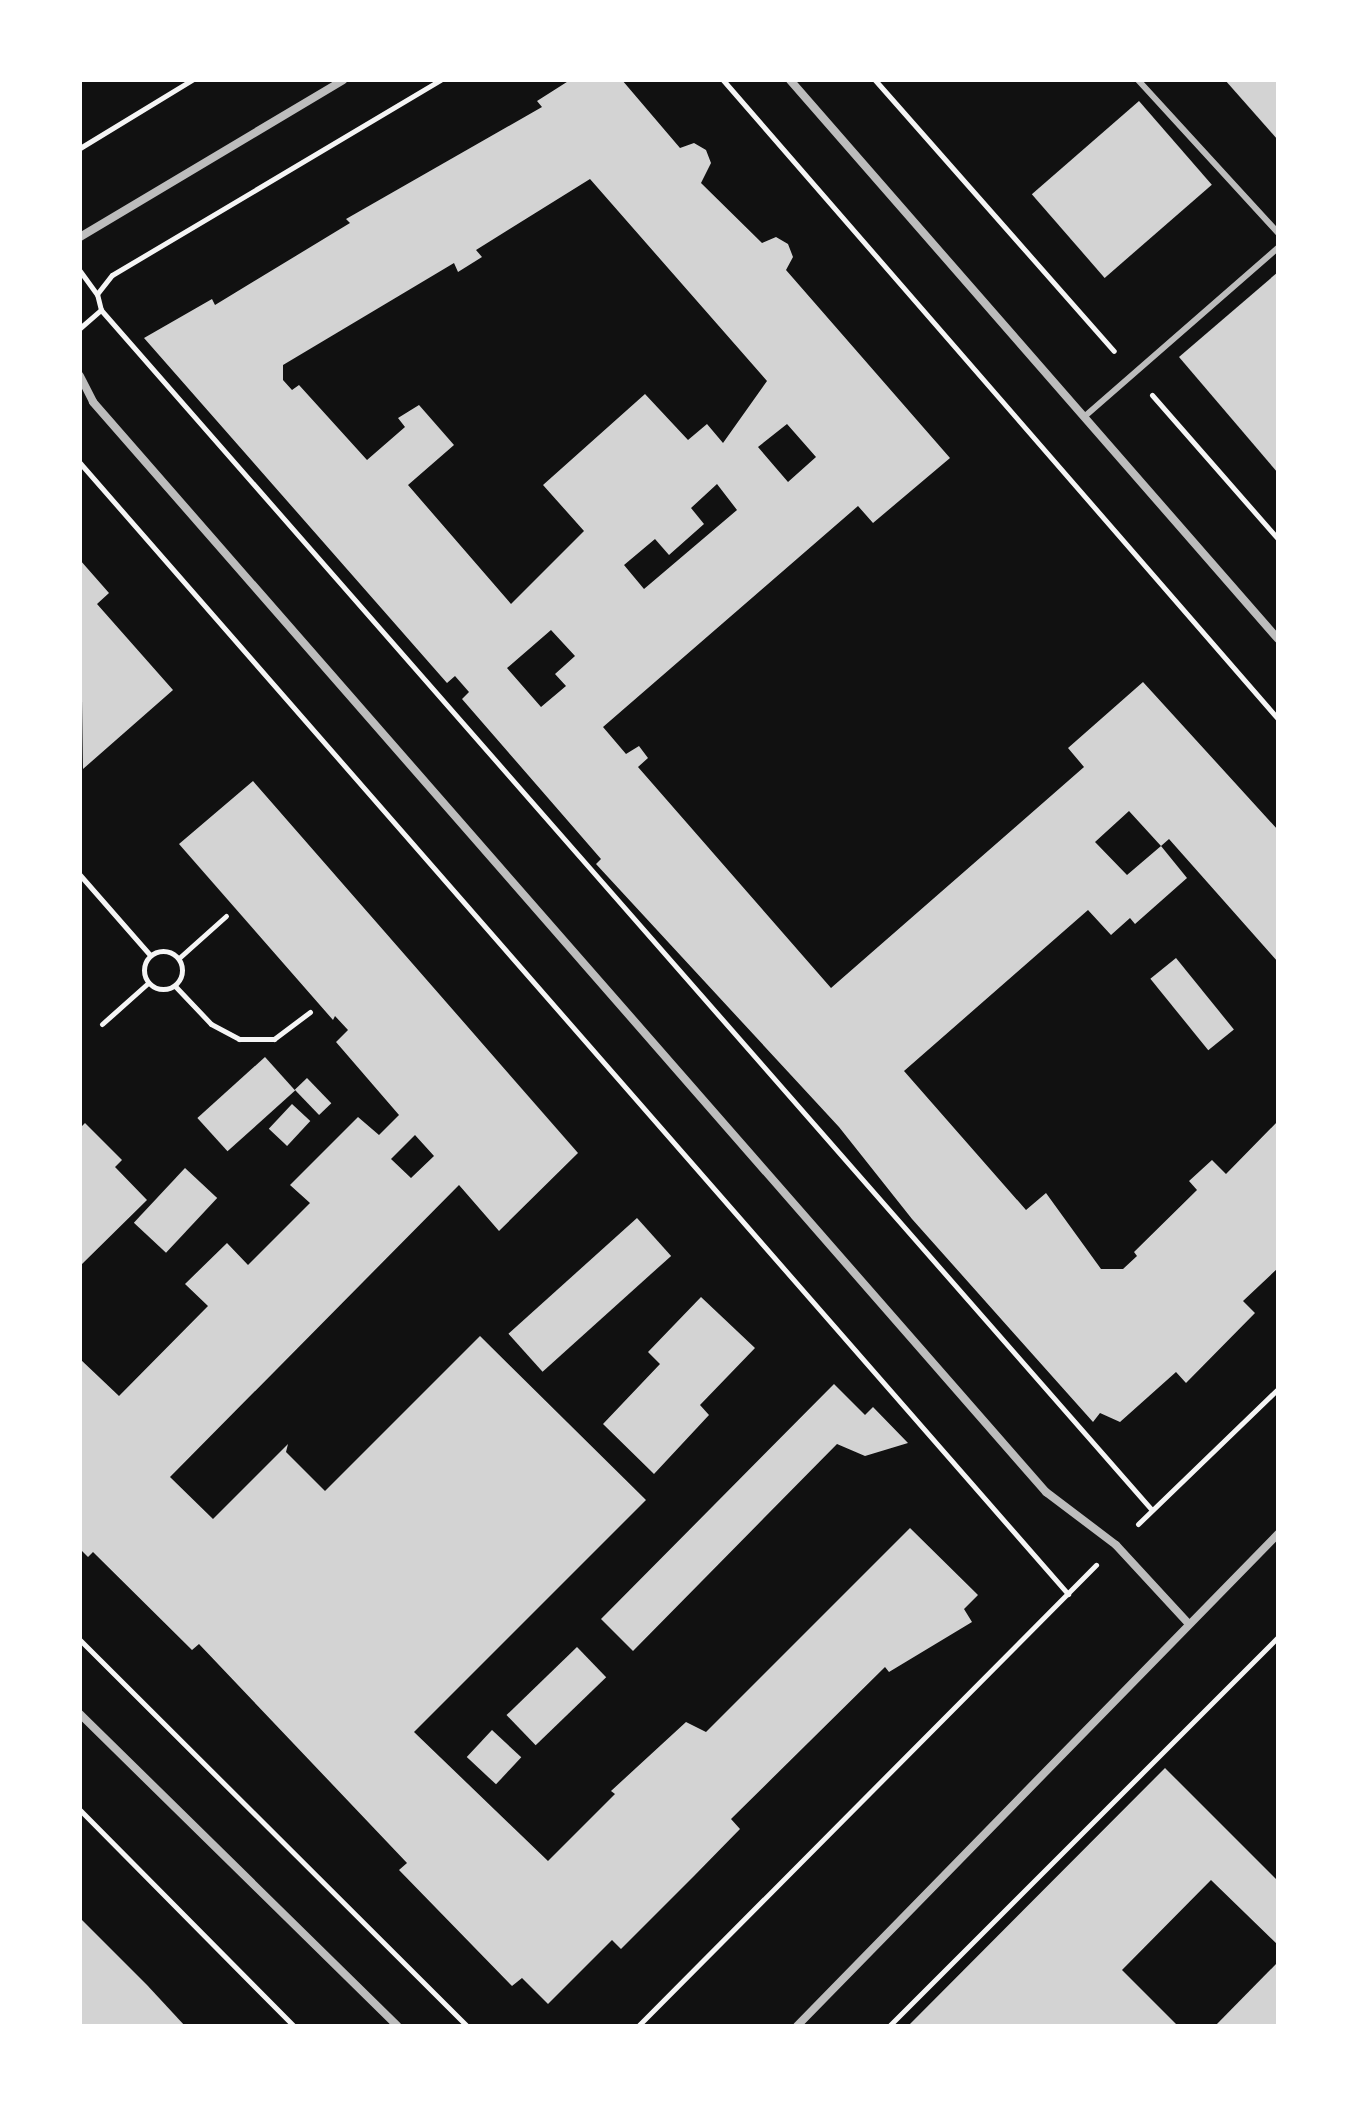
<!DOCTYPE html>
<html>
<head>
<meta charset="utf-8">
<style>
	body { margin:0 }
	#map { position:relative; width:1358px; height:2106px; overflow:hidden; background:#111; font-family:Ubuntu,sans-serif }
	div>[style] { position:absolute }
	.building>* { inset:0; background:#d3d3d3; transform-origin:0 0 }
	.path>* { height:5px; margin:-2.5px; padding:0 2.5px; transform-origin:2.5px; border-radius:2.5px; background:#f5f5f5 }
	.path>.ring { margin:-2.5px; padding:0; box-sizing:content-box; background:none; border:5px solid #f5f5f5; border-radius:50% }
	.service>* { height:6px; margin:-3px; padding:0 3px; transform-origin:3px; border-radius:3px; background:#bcbcbc }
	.minor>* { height:8px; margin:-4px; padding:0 4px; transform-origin:4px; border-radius:4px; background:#bcbcbc }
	span { translate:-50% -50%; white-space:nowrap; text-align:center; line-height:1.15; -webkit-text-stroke:7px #fff; paint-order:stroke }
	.frame { position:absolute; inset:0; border:82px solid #fff; pointer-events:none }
</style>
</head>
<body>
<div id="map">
	<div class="building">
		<div style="clip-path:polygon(evenodd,570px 80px,622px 80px,680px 148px,694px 143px,706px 150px,711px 163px,701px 183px,762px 243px,776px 237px,788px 244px,793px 257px,786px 270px,950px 458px,873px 523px,858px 506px,603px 727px,626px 754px,639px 746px,648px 758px,638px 767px,831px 988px,1084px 767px,1068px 748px,1143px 682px,1278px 830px,1278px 962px,1169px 839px,1161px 846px,1129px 811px,1095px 842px,1127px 875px,1161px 846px,1187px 878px,1135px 924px,1130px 918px,1111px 935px,1088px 910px,904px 1071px,1026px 1210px,1046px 1193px,1101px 1269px,1123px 1269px,1137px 1256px,1134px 1252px,1197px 1190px,1189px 1181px,1212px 1160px,1226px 1174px,1278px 1121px,1278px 1268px,1243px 1301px,1255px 1313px,1186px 1383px,1176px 1372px,1120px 1422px,1100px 1413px,1093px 1422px,912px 1219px,839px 1127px,596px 864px,601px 859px,462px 699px,469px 692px,455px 676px,447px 683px,144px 338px,212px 299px,215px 305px,350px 223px,346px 219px,542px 107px,537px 101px,570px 80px,590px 179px,767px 381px,723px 443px,707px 424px,688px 440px,645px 394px,543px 485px,584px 531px,511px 604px,408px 485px,454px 445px,419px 405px,398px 418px,405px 427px,367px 460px,299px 385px,292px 390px,283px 380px,283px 365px,454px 263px,458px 272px,482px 257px,476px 250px,590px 179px,570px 80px,787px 424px,816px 457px,788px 482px,758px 447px,787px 424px,570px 80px,717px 484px,737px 510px,644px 589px,624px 565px,655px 539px,669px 555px,704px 524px,691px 508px,717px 484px,570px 80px,551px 630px,575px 656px,555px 674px,566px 686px,541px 707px,507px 668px,551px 630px)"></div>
		<div style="clip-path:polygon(1225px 80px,1278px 80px,1278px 140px)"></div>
		<div style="left:1139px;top:101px;width:111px;height:142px;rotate:49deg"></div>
		<div style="clip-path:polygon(1278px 272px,1278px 473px,1179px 357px)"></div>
		<div style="clip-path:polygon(80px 560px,109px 593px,97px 604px,173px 690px,83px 769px)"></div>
		<div style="clip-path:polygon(evenodd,253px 781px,578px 1153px,499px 1231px,459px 1185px,170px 1477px,213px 1519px,288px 1444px,286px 1452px,325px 1491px,480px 1336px,646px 1500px,414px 1732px,548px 1861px,615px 1794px,611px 1791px,686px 1722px,706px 1732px,910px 1528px,978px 1595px,964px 1609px,972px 1622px,889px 1672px,885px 1667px,731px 1819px,740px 1829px,694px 1876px,621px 1949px,612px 1940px,548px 2004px,522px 1978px,512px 1986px,399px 1870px,407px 1863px,199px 1644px,192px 1650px,93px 1552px,88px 1557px,80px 1549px,80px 1359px,119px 1396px,208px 1306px,185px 1284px,227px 1243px,248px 1265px,310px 1203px,290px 1185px,358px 1117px,379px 1135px,399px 1115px,336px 1042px,348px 1030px,335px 1016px,333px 1020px,179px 844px,253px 781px,415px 1135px,434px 1156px,411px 1178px,391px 1159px,415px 1135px)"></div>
		<div style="left:1176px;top:958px;width:92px;height:33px;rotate:51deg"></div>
		<div style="left:265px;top:1057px;width:45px;height:91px;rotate:48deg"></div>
		<div style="left:307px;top:1078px;width:35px;height:17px;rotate:46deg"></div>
		<div style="left:292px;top:1104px;width:25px;height:34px;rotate:43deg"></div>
		<div style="clip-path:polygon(85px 1123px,122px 1160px,115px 1167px,147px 1200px,80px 1266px,80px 1128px)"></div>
		<div style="left:185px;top:1168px;width:44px;height:75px;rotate:43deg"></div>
		<div style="left:637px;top:1218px;width:51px;height:173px;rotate:48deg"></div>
		<div style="clip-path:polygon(701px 1297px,755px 1348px,700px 1405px,709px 1415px,654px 1474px,603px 1424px,660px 1364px,648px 1352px)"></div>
		<div style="clip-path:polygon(834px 1384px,865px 1415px,873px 1407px,908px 1443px,865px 1456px,837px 1444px,633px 1651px,601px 1619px)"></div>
		<div style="left:577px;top:1647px;width:42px;height:98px;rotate:46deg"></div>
		<div style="left:492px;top:1730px;width:40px;height:37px;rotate:43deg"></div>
		<div style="clip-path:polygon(1165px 1768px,1278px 1881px,1278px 1945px,1211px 1880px,1122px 1970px,1178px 2026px,908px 2026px)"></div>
		<div style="clip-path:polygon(80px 1918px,147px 1985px,185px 2026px,80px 2026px)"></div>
		<div style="clip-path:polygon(1278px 1962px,1278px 2026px,1215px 2026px)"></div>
	</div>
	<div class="path">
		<div style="left:723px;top:80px;width:846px;rotate:49.02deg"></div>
		<div style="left:875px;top:80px;width:361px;rotate:48.6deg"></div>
		<div style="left:80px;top:148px;width:131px;rotate:-31.3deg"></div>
		<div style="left:80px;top:271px;width:29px;rotate:54deg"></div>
		<div style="left:101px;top:310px;width:1595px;rotate:48.79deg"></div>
		<div style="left:80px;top:328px;width:28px;rotate:-41deg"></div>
		<div style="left:101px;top:310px;width:16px;rotate:-104deg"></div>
		<div style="left:97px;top:294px;width:24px;rotate:-52deg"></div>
		<div style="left:112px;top:275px;width:382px;rotate:-30.7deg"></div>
		<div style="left:1152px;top:395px;width:191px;rotate:48.8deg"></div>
		<div style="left:80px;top:463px;width:1502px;rotate:48.86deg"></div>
		<div style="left:80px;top:875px;width:106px;rotate:48.8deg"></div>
		<div class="ring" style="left:144px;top:951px;width:33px;height:33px"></div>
		<div style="left:179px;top:958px;width:63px;rotate:-41.8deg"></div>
		<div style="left:175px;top:986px;width:52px;rotate:46.5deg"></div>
		<div style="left:211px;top:1024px;width:32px;rotate:28deg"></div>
		<div style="left:239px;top:1039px;width:35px"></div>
		<div style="left:274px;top:1039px;width:45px;rotate:-36.9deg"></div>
		<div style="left:102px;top:1024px;width:62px;rotate:-41.7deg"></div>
		<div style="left:1138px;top:1524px;width:194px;rotate:-44deg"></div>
		<div style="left:80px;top:1640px;width:547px;rotate:44.93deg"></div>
		<div style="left:80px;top:1810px;width:304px;rotate:45.3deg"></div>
		<div style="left:638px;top:2026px;width:650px;rotate:-45.19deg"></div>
		<div style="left:889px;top:2026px;width:550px;rotate:-45deg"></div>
	</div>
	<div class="service">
		<div style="left:1138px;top:80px;width:207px;rotate:47.5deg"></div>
		<div style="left:1084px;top:417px;width:257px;rotate:-41.1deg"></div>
	</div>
	<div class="minor">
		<div style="left:790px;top:80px;width:742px;rotate:48.88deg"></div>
		<div style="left:80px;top:237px;width:306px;rotate:-30.8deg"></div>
		<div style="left:80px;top:376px;width:29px;rotate:63deg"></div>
		<div style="left:93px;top:402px;width:1448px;rotate:48.84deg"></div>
		<div style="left:1046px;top:1492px;width:88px;rotate:37.1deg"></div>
		<div style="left:1116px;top:1545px;width:106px;rotate:47.3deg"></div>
		<div style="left:80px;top:1714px;width:445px;rotate:44.5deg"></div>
		<div style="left:797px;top:2026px;width:688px;rotate:-45.65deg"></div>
	</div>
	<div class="frame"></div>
</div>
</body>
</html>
